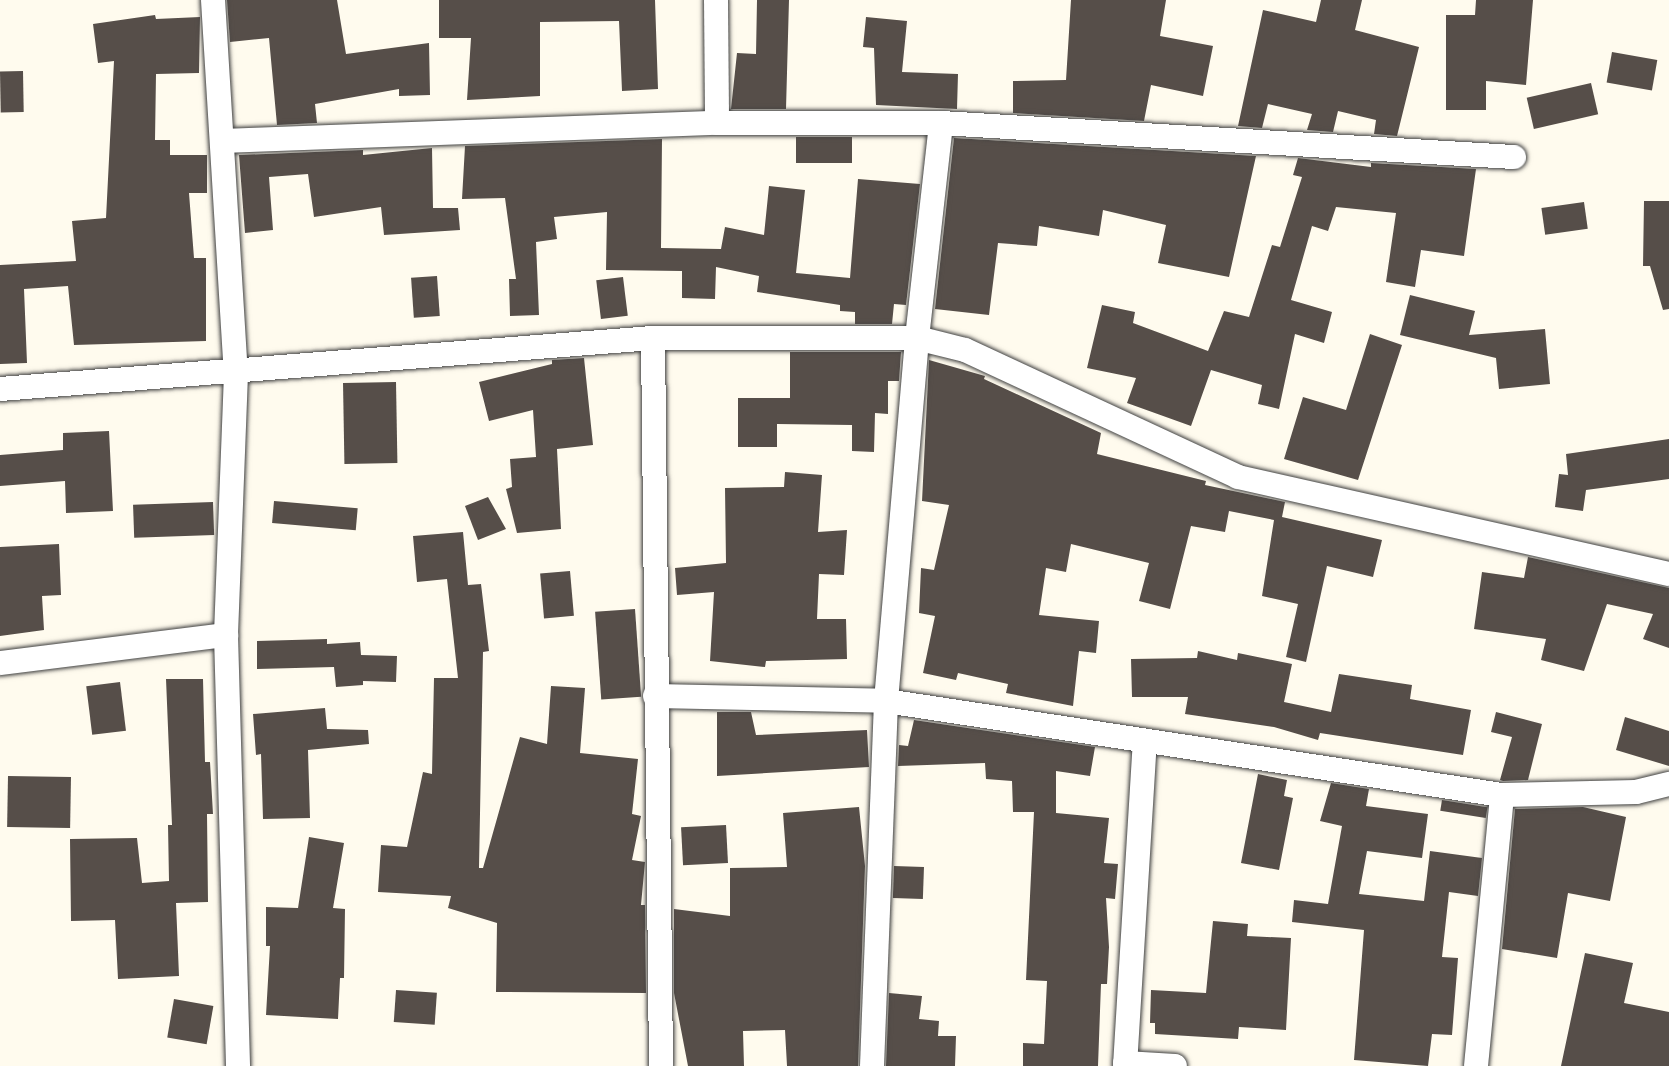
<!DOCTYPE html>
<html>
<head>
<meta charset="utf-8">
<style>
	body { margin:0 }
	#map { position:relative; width:1669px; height:1066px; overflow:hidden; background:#fffbee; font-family:"Source Serif 4",serif }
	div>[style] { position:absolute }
	.building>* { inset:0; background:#564e49; transform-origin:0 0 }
	.roads { filter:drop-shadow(0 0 2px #404040) drop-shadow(0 0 2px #404040) }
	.street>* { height:24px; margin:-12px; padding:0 12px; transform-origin:12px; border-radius:12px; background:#fff }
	span { translate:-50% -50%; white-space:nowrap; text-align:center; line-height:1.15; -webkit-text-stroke:6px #fff; paint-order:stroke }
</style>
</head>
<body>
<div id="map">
	<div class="building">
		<div style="clip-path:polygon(227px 0,337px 0,346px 54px,429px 43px,430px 95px,399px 96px,399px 89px,315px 104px,317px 123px,277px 125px,269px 38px,230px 42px)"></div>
		<div style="clip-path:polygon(439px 0,655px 0,658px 89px,622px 91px,619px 21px,540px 22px,540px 96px,467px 100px,471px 38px,439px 38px)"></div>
		<div style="clip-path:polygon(757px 0,789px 0,786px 109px,731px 109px,737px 53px,756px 54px)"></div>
		<div style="clip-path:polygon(1071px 0,1166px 0,1160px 36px,1213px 46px,1203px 96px,1151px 85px,1144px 121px,1013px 113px,1013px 81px,1066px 80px)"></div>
		<div style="clip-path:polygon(1321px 0,1362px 0,1355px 30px,1419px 47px,1397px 136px,1374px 134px,1376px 120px,1338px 111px,1333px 132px,1307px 130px,1312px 114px,1268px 104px,1262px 128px,1238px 126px,1263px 10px,1316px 22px)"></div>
		<div style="clip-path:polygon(1476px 0,1533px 0,1526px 85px,1486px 81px,1486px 110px,1446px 110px,1446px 15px,1475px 15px)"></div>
		<div style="clip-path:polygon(155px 15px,156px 19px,200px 17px,199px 73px,156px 74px,155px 140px,170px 140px,170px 155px,207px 155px,207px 193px,189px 193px,194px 258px,206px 258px,206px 341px,74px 345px,68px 286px,24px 289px,27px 363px,0 364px,0 265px,76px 261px,72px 221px,106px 218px,114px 61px,98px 63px,93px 24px)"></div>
		<div style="clip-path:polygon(866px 17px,907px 21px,902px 72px,958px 74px,957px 109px,876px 105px,874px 48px,863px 47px)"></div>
		<div style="left:1612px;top:52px;width:46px;height:31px;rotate:10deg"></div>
		<div style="left:23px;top:71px;width:41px;height:23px;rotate:89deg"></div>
		<div style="left:1591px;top:83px;width:32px;height:66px;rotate:77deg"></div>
		<div style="left:796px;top:137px;width:56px;height:26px"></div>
		<div style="clip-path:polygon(954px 138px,1256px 156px,1229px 277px,1158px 263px,1166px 225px,1103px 210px,1099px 236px,1039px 226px,1037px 246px,998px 243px,989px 315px,935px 309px)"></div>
		<div style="clip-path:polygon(662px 139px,661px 248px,721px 249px,725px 227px,764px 235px,769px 186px,805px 190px,796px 273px,850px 278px,858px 179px,920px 184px,906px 305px,894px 304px,892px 324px,855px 324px,855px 312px,840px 311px,840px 305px,757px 292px,759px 276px,716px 267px,715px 299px,682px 298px,682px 271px,606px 270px,607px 212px,554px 217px,557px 239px,536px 242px,539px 315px,510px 316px,509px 279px,516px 279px,505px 198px,462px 199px,465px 146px)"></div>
		<div style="clip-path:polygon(432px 148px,433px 208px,458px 208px,460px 230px,384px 235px,381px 207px,314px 217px,308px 174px,269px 177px,273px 230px,245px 233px,239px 155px,363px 150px,363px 155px)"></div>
		<div style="clip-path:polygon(1298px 158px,1371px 167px,1371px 163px,1476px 169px,1464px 256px,1421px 250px,1415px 287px,1386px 282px,1396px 213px,1336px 207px,1328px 231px,1312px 226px,1291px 300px,1332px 312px,1324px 343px,1295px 334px,1279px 409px,1258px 404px,1262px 385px,1211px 370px,1191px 426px,1127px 403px,1136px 378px,1087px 368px,1102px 305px,1135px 312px,1133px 323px,1208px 351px,1224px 311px,1249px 317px,1272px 245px,1280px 247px,1302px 177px,1293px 175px)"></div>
		<div style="clip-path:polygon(1644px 201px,1669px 201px,1669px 309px,1663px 310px,1650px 266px,1643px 266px)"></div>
		<div style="left:1584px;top:202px;width:27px;height:43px;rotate:82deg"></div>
		<div style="left:437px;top:276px;width:40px;height:26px;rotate:86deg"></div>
		<div style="left:623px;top:277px;width:39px;height:27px;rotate:83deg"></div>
		<div style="clip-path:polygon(1410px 295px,1475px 311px,1469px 335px,1545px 329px,1550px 384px,1499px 389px,1496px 358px,1400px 335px)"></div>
		<div style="clip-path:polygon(1370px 334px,1402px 345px,1358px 480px,1284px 459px,1303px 397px,1346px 410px)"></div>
		<div style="clip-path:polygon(790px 352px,901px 352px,899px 381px,888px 381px,888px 414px,875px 413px,874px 452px,852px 451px,852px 425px,777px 424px,777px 447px,738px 447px,738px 398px,790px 398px)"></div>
		<div style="clip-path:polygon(584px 358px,593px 445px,557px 449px,561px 529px,517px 533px,506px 489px,512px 487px,510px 459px,536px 457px,533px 410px,489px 421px,479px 382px,552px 364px,552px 360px)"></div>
		<div style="clip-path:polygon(929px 360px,985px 376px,984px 379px,1101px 433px,1097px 454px,1206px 481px,1205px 485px,1285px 502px,1282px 517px,1382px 540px,1373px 577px,1327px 566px,1306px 662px,1286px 657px,1298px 604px,1262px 596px,1274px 520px,1229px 511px,1225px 532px,1191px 526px,1170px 609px,1139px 601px,1149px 563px,1071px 544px,1066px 572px,1046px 568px,1039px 615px,1099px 621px,1096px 653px,1079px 651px,1073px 706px,1006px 693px,1008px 684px,958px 673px,956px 680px,923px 673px,935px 616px,919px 613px,921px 568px,934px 570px,949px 505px,922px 501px)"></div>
		<div style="left:396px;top:382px;width:81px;height:53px;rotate:89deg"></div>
		<div style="clip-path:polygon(109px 431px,113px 511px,66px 513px,65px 481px,0 486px,0 455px,63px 450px,63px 433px)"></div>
		<div style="clip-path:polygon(1669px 439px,1669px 479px,1586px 490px,1583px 511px,1555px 507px,1559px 474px,1568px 475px,1566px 454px)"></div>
		<div style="clip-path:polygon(785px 472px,822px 475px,818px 532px,847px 530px,844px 575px,819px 574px,817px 619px,846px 619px,847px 659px,766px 661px,765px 667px,710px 661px,714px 592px,677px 595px,675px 568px,726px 563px,725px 488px,784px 487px)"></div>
		<div style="clip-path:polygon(488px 497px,506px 529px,478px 540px,465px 506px)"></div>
		<div style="left:274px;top:501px;width:84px;height:22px;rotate:5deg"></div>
		<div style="left:213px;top:502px;width:33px;height:80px;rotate:88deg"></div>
		<div style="clip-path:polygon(463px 532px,468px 585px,481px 584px,489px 651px,483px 652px,479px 868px,483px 868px,520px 737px,547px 744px,551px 686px,585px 688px,580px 753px,638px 759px,632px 814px,641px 816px,632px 860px,645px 862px,641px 905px,645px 905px,646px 993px,496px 992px,497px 923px,448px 908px,451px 896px,378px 892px,381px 845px,407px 847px,423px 772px,432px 774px,434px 678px,458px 678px,447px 579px,417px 582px,413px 536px)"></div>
		<div style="clip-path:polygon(59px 544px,61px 595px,42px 596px,44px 630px,0 636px,0 547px)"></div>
		<div style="clip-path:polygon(1528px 557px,1669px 588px,1669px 648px,1643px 639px,1653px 614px,1607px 604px,1584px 671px,1541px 660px,1546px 639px,1474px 629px,1482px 572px,1524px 578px)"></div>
		<div style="left:570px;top:571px;width:45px;height:30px;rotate:85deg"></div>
		<div style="left:635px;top:609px;width:88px;height:40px;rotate:86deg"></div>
		<div style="clip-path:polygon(327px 639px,327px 644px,360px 642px,361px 655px,397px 656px,396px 682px,363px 681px,363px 685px,336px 687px,334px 667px,257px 669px,257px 641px)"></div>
		<div style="clip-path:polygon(1198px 651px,1237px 660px,1238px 653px,1292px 664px,1284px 702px,1331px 712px,1339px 674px,1412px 685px,1410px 699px,1471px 710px,1463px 755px,1320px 733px,1318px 740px,1274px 727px,1185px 714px,1188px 697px,1132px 697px,1131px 659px,1197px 658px)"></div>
		<div style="clip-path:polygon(166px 679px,203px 679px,205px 762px,210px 762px,213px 814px,207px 814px,208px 902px,176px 903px,179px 976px,118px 979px,115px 920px,71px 921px,70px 839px,137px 838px,142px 883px,169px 881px,168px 825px,172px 825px)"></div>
		<div style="left:120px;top:682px;width:49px;height:34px;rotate:83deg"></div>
		<div style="clip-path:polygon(325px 708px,327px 729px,368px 730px,369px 744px,308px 750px,310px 818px,263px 819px,261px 754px,256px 755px,253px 714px)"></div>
		<div style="clip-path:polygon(717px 712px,751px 712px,756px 735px,867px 730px,869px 767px,717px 776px)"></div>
		<div style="clip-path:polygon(1496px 712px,1542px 724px,1528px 780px,1503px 781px,1500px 780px,1512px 737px,1491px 732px)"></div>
		<div style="clip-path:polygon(1625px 717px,1669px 731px,1669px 766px,1616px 750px)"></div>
		<div style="clip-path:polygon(914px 720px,1095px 747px,1090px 776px,1056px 771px,1056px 813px,1109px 818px,1104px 863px,1118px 864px,1115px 899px,1106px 898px,1109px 947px,1107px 984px,1101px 984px,1098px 1066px,1023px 1066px,1023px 1043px,1044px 1044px,1047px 981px,1026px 980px,1034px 812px,1013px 812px,1012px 781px,986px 779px,985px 763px,898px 766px,899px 745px,908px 746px)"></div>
		<div style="clip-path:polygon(1258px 774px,1287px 780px,1284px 796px,1293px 798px,1279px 870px,1241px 863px)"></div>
		<div style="left:8px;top:776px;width:63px;height:51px;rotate:1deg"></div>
		<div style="clip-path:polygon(1331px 783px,1369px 789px,1366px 806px,1428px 814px,1422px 858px,1367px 851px,1359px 894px,1424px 901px,1430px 851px,1482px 858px,1478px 896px,1449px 892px,1442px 957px,1458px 958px,1452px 1035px,1432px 1034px,1428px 1066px,1354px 1060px,1364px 930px,1292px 922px,1294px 900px,1328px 904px,1342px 826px,1320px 821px)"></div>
		<div style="left:1442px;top:800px;width:46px;height:11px;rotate:9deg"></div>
		<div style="clip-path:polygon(859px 807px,865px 866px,858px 1066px,787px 1066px,785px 1030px,743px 1031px,744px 1066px,688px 1066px,674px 993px,674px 909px,730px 916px,730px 868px,787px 867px,783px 813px)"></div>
		<div style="clip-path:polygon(1583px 807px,1626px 817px,1610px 901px,1568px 893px,1557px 958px,1502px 949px,1515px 809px)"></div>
		<div style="left:726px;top:825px;width:38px;height:45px;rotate:87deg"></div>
		<div style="clip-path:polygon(309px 837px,344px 843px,333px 908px,345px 909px,344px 978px,340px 978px,338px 1019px,266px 1015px,270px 946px,266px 946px,266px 907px,298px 908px)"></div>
		<div style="left:894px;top:866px;width:30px;height:32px;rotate:2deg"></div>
		<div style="clip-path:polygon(1213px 921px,1248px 924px,1247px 936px,1291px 938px,1286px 1030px,1239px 1027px,1238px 1039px,1155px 1034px,1155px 1023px,1150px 1023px,1151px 990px,1206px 993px)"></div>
		<div style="clip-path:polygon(1585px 953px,1633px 963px,1624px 1003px,1669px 1012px,1669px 1066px,1561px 1066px)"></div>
		<div style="left:396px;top:990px;width:41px;height:32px;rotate:4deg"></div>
		<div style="clip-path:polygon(889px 993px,922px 996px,919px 1019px,939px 1021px,938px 1036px,956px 1036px,955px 1066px,886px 1066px)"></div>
		<div style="left:174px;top:999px;width:40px;height:39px;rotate:10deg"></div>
	</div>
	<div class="roads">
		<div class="street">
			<div style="left:213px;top:0;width:375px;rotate:86.5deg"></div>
			<div style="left:236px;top:374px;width:261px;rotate:92.2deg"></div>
			<div style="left:226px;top:635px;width:431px;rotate:88.4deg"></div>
			<div style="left:716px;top:0;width:123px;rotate:89.5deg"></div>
			<div style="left:222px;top:141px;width:495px;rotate:-2.1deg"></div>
			<div style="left:717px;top:123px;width:224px"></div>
			<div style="left:941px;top:123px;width:574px;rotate:3.4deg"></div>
			<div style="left:653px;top:338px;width:728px;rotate:89.37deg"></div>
			<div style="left:0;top:389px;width:655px;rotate:-4.47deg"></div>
			<div style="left:653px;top:338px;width:264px"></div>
			<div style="left:917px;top:338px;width:49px;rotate:14deg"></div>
			<div style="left:965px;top:350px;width:301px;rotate:24.9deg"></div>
			<div style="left:1238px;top:477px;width:442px;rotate:12.7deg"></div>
			<div style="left:0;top:663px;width:228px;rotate:-7.1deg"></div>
			<div style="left:655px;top:696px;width:231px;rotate:1.2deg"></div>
			<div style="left:886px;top:701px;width:623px;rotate:8.68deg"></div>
			<div style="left:1502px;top:795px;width:134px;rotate:-1.3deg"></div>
			<div style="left:1636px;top:792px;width:34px;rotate:-14deg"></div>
			<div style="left:1125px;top:1063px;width:50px;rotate:3.4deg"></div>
			<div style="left:872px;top:1066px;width:365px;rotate:-87.8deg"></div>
			<div style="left:886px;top:701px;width:364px;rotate:-85.1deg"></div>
			<div style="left:917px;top:338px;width:216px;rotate:-83.6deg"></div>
			<div style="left:1125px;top:1066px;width:324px;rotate:-86.5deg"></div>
			<div style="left:1476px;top:1066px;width:272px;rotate:-84.5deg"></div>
		</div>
	</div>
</div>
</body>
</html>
